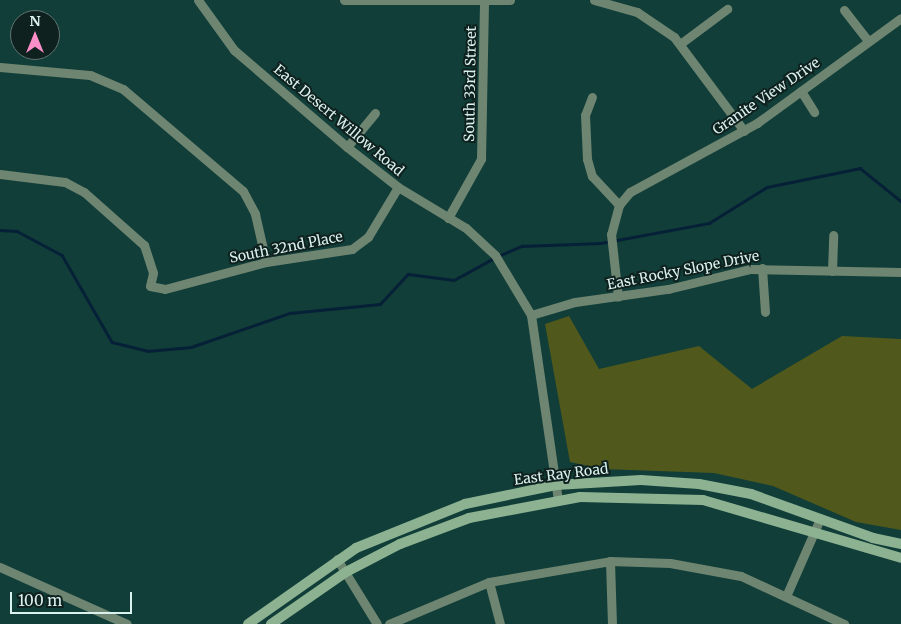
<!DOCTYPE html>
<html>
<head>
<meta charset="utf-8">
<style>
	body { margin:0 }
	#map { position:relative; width:901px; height:624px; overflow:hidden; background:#113e38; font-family:Merriweather,serif }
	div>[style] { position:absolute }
	.green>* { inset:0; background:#51581b }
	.stream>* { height:2.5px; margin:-1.25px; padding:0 1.25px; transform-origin:1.25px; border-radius:1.25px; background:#062037 }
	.minor>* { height:9px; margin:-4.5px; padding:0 4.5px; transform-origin:4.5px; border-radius:4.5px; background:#6e8571 }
	.secondary>* { height:10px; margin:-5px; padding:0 5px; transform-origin:5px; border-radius:5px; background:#8cb292 }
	span { translate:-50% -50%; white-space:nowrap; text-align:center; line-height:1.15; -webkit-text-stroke:4px #0f211e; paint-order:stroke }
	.street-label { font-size:14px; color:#daf1ed }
	.north { position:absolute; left:10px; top:10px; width:50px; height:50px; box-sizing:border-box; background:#0f211e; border:1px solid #607471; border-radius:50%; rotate:0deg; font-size:14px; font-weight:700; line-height:20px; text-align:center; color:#daf1ed }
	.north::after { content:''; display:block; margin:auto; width:18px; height:22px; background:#fa8fc7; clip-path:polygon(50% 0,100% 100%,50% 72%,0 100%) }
	.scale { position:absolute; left:10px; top:592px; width:122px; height:22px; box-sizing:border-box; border:2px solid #daf1ed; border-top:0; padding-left:6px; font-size:15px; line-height:18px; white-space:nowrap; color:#daf1ed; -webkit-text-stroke:4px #0f211e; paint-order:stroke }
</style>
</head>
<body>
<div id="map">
	<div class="green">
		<div style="clip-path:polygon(569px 316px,599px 369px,699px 346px,752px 389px,842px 336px,901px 339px,901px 530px,856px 522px,773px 486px,714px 473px,602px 469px,570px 462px,545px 324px)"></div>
	</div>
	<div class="stream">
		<div style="left:0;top:230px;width:17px;rotate:3deg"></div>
		<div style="left:17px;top:231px;width:51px;rotate:28.1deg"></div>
		<div style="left:62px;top:255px;width:100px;rotate:60.1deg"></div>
		<div style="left:112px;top:342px;width:36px;rotate:14deg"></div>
		<div style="left:147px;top:351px;width:44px;rotate:-5.2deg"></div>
		<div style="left:191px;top:347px;width:105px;rotate:-19deg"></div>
		<div style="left:290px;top:313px;width:90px;rotate:-5.7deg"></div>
		<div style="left:380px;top:304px;width:41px;rotate:-47deg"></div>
		<div style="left:408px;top:274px;width:46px;rotate:7.4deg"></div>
		<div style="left:454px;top:280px;width:46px;rotate:-28.8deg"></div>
		<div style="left:498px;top:256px;width:26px;rotate:-23deg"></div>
		<div style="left:522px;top:246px;width:79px;rotate:-2.2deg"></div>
		<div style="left:601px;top:243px;width:110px;rotate:-10.5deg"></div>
		<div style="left:709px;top:223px;width:68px;rotate:-31.8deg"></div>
		<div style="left:767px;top:187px;width:95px;rotate:-11.5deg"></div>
		<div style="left:860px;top:168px;width:53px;rotate:38.8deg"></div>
	</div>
	<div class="minor">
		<div style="left:198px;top:0;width:62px;rotate:54.2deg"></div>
		<div style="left:234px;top:50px;width:149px;rotate:40.6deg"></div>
		<div style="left:347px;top:147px;width:65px;rotate:38.1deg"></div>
		<div style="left:398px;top:187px;width:79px;rotate:31.1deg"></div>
		<div style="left:466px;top:228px;width:40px;rotate:43deg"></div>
		<div style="left:495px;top:255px;width:70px;rotate:59deg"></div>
		<div style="left:531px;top:315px;width:186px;rotate:81.7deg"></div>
		<div style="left:344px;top:0;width:166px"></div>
		<div style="left:594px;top:0;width:45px;rotate:15.6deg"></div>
		<div style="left:637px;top:12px;width:45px;rotate:34deg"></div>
		<div style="left:674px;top:37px;width:117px;rotate:53.3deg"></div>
		<div style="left:844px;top:10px;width:39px;rotate:52deg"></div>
		<div style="left:680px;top:44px;width:59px;rotate:-36.7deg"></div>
		<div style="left:0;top:67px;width:90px;rotate:5.1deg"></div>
		<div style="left:90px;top:75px;width:36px;rotate:23deg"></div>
		<div style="left:123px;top:89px;width:157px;rotate:40.4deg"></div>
		<div style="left:243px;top:191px;width:26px;rotate:62deg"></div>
		<div style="left:255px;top:214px;width:49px;rotate:77.1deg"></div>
		<div style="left:801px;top:91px;width:25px;rotate:58deg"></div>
		<div style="left:592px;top:97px;width:19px;rotate:111deg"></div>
		<div style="left:585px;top:115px;width:44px;rotate:87.4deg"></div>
		<div style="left:587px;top:159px;width:18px;rotate:74deg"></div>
		<div style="left:592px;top:176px;width:40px;rotate:47deg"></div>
		<div style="left:619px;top:205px;width:30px;rotate:105deg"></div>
		<div style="left:611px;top:234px;width:63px;rotate:83.7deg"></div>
		<div style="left:347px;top:147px;width:44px;rotate:-50.5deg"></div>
		<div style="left:0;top:174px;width:65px;rotate:7deg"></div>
		<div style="left:65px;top:182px;width:21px;rotate:28deg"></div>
		<div style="left:84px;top:192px;width:80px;rotate:41.5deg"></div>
		<div style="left:144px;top:245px;width:29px;rotate:72deg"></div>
		<div style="left:153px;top:273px;width:13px;rotate:103deg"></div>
		<div style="left:150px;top:286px;width:15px;rotate:11deg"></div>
		<div style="left:165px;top:289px;width:105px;rotate:-15deg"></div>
		<div style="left:266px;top:262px;width:87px;rotate:-8.6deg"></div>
		<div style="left:352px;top:249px;width:20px;rotate:-37deg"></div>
		<div style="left:368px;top:237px;width:58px;rotate:-59deg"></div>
		<div style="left:619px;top:205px;width:17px;rotate:-50deg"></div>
		<div style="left:630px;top:192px;width:145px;rotate:-28.5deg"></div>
		<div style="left:757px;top:123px;width:178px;rotate:-36.1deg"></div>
		<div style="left:448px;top:218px;width:68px;rotate:-60.8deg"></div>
		<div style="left:481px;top:159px;width:157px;rotate:-88.9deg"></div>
		<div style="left:762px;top:268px;width:44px;rotate:86.1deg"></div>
		<div style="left:832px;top:271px;width:36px;rotate:-88deg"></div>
		<div style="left:531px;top:315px;width:46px;rotate:-16.5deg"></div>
		<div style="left:575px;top:302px;width:94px;rotate:-8deg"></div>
		<div style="left:668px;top:289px;width:84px;rotate:-13.7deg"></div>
		<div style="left:750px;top:269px;width:151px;rotate:1.1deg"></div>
		<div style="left:337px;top:559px;width:76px;rotate:58.4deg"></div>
		<div style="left:610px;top:561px;width:63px;rotate:88.2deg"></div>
		<div style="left:0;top:567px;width:139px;rotate:24.2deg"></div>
		<div style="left:489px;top:582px;width:43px;rotate:75.3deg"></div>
		<div style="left:787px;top:594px;width:82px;rotate:-66.3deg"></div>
		<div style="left:389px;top:624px;width:108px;rotate:-22.8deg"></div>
		<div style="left:489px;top:582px;width:123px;rotate:-9.8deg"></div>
		<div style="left:610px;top:561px;width:60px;rotate:1.9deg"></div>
		<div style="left:670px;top:563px;width:72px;rotate:10.4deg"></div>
		<div style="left:741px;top:576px;width:114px;rotate:25deg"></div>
	</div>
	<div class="secondary">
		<div style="left:248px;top:624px;width:132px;rotate:-35.1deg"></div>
		<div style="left:356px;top:548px;width:118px;rotate:-22deg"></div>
		<div style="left:465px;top:504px;width:93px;rotate:-11.8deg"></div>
		<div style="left:556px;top:485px;width:85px;rotate:-3.4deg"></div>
		<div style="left:641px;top:480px;width:58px;rotate:3.9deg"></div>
		<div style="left:699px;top:484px;width:53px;rotate:10.9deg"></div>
		<div style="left:751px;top:494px;width:130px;rotate:19.8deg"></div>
		<div style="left:873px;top:538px;width:29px;rotate:12deg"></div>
		<div style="left:271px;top:624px;width:91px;rotate:-34.7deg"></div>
		<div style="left:346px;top:572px;width:61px;rotate:-27.4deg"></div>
		<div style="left:400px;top:544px;width:74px;rotate:-20.6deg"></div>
		<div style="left:469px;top:518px;width:113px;rotate:-10.7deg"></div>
		<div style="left:580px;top:497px;width:123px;rotate:1.4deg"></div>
		<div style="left:703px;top:500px;width:206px;rotate:16.3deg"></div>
	</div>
	<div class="street-label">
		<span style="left:470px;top:84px;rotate:-89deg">South 33rd Street</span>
		<span style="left:766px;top:96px;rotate:-34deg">Granite View Drive</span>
		<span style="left:339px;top:120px;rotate:40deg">East Desert Willow Road</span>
		<span style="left:286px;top:247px;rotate:-11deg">South 32nd Place</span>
		<span style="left:683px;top:270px;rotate:-11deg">East Rocky Slope Drive</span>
		<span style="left:561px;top:474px;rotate:-7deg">East Ray Road</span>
	</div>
	<div class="north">N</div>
	<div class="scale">100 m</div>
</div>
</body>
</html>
